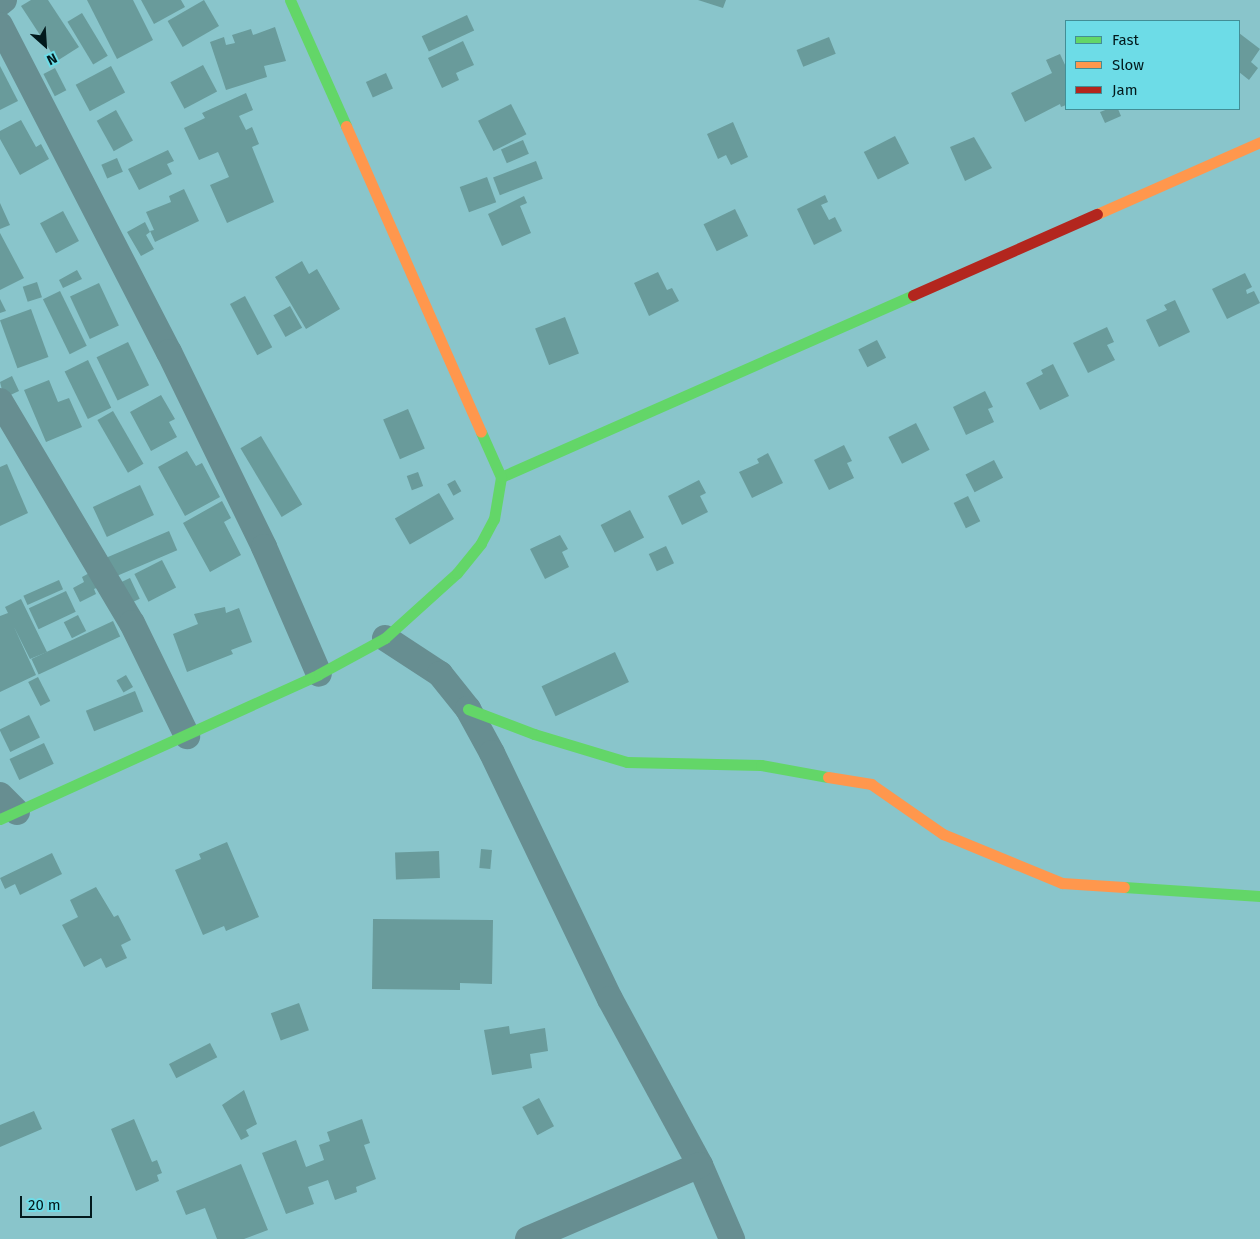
<!DOCTYPE html>
<html>
<head>
<meta charset="utf-8">
<style>
	body { margin:0 }
	#map { position:relative; width:1260px; height:1239px; overflow:hidden; background:#89c5cb; font-family:"Fira Sans",sans-serif }
	div>[style] { position:absolute }
	.building>* { inset:0; background:#699b9b; transform-origin:0 0 }
	.street>* { height:26px; margin:-13px; padding:0 13px; transform-origin:13px; border-radius:13px; background:#678e91 }
	.fast>* { height:11px; margin:-5.5px; padding:0 5.5px; transform-origin:5.5px; border-radius:5.5px; background:#63d668 }
	.slow>* { height:11px; margin:-5.5px; padding:0 5.5px; transform-origin:5.5px; border-radius:5.5px; background:#ff974d }
	.jam>* { height:11px; margin:-5.5px; padding:0 5.5px; transform-origin:5.5px; border-radius:5.5px; background:#b3261e }
	span { translate:-50% -50%; white-space:nowrap; text-align:center; line-height:1.15; -webkit-text-stroke:4px #6ddce7; paint-order:stroke }
	.legend { position:absolute; left:1065px; top:20px; width:175px; height:90px; box-sizing:border-box; background:#6ddce7; border:1px solid #428e96; margin:0; padding:6px 9px; list-style:none; font-size:15px; color:#02191c }
	.legend li { display:flex; align-items:center; gap:10px; height:25px }
	.legend b { width:25px; border:1px solid #428e96 }
	.north { position:absolute; left:20px; top:20px; width:50px; height:50px; -webkit-text-stroke:4px #6ddce7; paint-order:stroke; rotate:154deg; font-size:14px; font-weight:700; line-height:20px; text-align:center; color:#02191c }
	.north::after { content:''; display:block; margin:auto; width:18px; height:22px; background:#02191c; clip-path:polygon(50% 0,100% 100%,50% 72%,0 100%) }
	.scale { position:absolute; left:20px; top:1196px; width:72px; height:22px; box-sizing:border-box; border:2px solid #02191c; border-top:0; padding-left:6px; font-size:15px; line-height:18px; white-space:nowrap; color:#02191c; -webkit-text-stroke:4px #6ddce7; paint-order:stroke }
</style>
</head>
<body>
<div id="map">
	<div class="building">
		<div style="clip-path:polygon(31px 0,48px 0,79px 47px,57px 61px,21px 6px)"></div>
		<div style="clip-path:polygon(87px 0,133px 0,153px 40px,117px 59px)"></div>
		<div style="clip-path:polygon(141px 0,181px 0,185px 7px,154px 24px)"></div>
		<div style="left:204px;top:0;width:30px;height:42px;rotate:60deg"></div>
		<div style="clip-path:polygon(698px 0,726px 0,723px 8px)"></div>
		<div style="left:82px;top:13px;width:50px;height:17px;rotate:59deg"></div>
		<div style="left:467px;top:15px;width:17px;height:50px;rotate:65deg"></div>
		<div style="clip-path:polygon(275px 27px,286px 61px,264px 66px,267px 77px,226px 90px,210px 42px,224px 37px,226px 45px,235px 43px,232px 35px,251px 29px,253px 35px)"></div>
		<div style="clip-path:polygon(1239px 33px,1260px 49px,1251px 62px,1258px 68px,1249px 80px,1239px 72px)"></div>
		<div style="left:829px;top:37px;width:18px;height:35px;rotate:68deg"></div>
		<div style="clip-path:polygon(463px 41px,474px 65px,456px 73px,459px 80px,442px 88px,428px 58px)"></div>
		<div style="clip-path:polygon(1060px 54px,1066px 67px,1066px 105px,1061px 107px,1060px 104px,1025px 122px,1011px 93px,1052px 73px,1046px 60px)"></div>
		<div style="left:203px;top:65px;width:30px;height:37px;rotate:62deg"></div>
		<div style="clip-path:polygon(0 66px,18px 101px,0 110px)"></div>
		<div style="left:111px;top:66px;width:30px;height:40px;rotate:62deg"></div>
		<div style="left:55px;top:68px;width:25px;height:13px;rotate:63deg"></div>
		<div style="left:386px;top:73px;width:17px;height:22px;rotate:66deg"></div>
		<div style="clip-path:polygon(246px 93px,253px 110px,239px 116px,246px 130px,252px 127px,259px 144px,252px 147px,274px 202px,227px 223px,210px 185px,229px 177px,218px 152px,199px 160px,184px 128px,205px 118px,202px 113px)"></div>
		<div style="left:511px;top:104px;width:34px;height:37px;rotate:63deg"></div>
		<div style="clip-path:polygon(1108px 109px,1118px 109px,1121px 116px,1105px 123px,1100px 112px)"></div>
		<div style="left:116px;top:110px;width:35px;height:22px;rotate:61deg"></div>
		<div style="clip-path:polygon(21px 120px,36px 147px,41px 144px,49px 159px,20px 175px,0 139px,0 131px)"></div>
		<div style="clip-path:polygon(733px 122px,748px 157px,731px 165px,726px 155px,718px 159px,707px 134px)"></div>
		<div style="left:895px;top:136px;width:31px;height:35px;rotate:63deg"></div>
		<div style="clip-path:polygon(974px 137px,992px 168px,965px 181px,950px 147px)"></div>
		<div style="left:523px;top:140px;width:15px;height:24px;rotate:67deg"></div>
		<div style="clip-path:polygon(168px 150px,174px 161px,167px 164px,172px 174px,139px 190px,128px 169px)"></div>
		<div style="left:117px;top:158px;width:15px;height:17px;rotate:67deg"></div>
		<div style="left:536px;top:161px;width:19px;height:46px;rotate:69deg"></div>
		<div style="left:487px;top:177px;width:27px;height:29px;rotate:70deg"></div>
		<div style="clip-path:polygon(184px 189px,199px 221px,155px 242px,150px 231px,154px 230px,146px 212px,171px 202px,169px 196px)"></div>
		<div style="clip-path:polygon(825px 195px,828px 202px,821px 205px,829px 220px,835px 217px,842px 231px,814px 245px,797px 209px)"></div>
		<div style="clip-path:polygon(524px 196px,527px 203px,520px 206px,531px 233px,502px 246px,488px 214px)"></div>
		<div style="clip-path:polygon(0 203px,10px 225px,0 229px)"></div>
		<div style="left:735px;top:209px;width:30px;height:35px;rotate:64deg"></div>
		<div style="left:63px;top:211px;width:34px;height:26px;rotate:62deg"></div>
		<div style="clip-path:polygon(145px 222px,150px 232px,146px 235px,154px 249px,141px 256px,127px 232px)"></div>
		<div style="clip-path:polygon(0 233px,24px 278px,0 290px)"></div>
		<div style="clip-path:polygon(302px 261px,309px 274px,317px 269px,340px 309px,306px 329px,275px 277px)"></div>
		<div style="clip-path:polygon(77px 270px,82px 279px,63px 288px,59px 280px)"></div>
		<div style="clip-path:polygon(658px 272px,667px 290px,672px 288px,679px 301px,649px 316px,634px 283px)"></div>
		<div style="clip-path:polygon(1245px 273px,1252px 287px,1246px 290px,1247px 294px,1254px 291px,1260px 303px,1227px 319px,1212px 289px)"></div>
		<div style="left:37px;top:282px;width:16px;height:15px;rotate:72deg"></div>
		<div style="left:99px;top:283px;width:47px;height:32px;rotate:65deg"></div>
		<div style="left:60px;top:291px;width:61px;height:19px;rotate:64deg"></div>
		<div style="left:245px;top:296px;width:58px;height:17px;rotate:62deg"></div>
		<div style="clip-path:polygon(0 299px,6px 311px,0 313px)"></div>
		<div style="clip-path:polygon(1175px 300px,1190px 332px,1159px 347px,1146px 320px,1167px 310px,1164px 305px)"></div>
		<div style="left:290px;top:306px;width:25px;height:19px;rotate:61deg"></div>
		<div style="left:31px;top:309px;width:51px;height:33px;rotate:70deg"></div>
		<div style="left:565px;top:317px;width:39px;height:32px;rotate:69deg"></div>
		<div style="clip-path:polygon(1107px 327px,1114px 342px,1107px 345px,1115px 360px,1088px 373px,1073px 343px)"></div>
		<div style="left:877px;top:340px;width:20px;height:21px;rotate:63deg"></div>
		<div style="left:128px;top:342px;width:48px;height:35px;rotate:64deg"></div>
		<div style="left:88px;top:360px;width:53px;height:26px;rotate:64deg"></div>
		<div style="clip-path:polygon(1053px 364px,1069px 396px,1040px 410px,1026px 383px,1043px 374px,1041px 370px)"></div>
		<div style="clip-path:polygon(12px 376px,19px 391px,4px 398px,0 382px)"></div>
		<div style="clip-path:polygon(49px 380px,58px 402px,69px 398px,82px 427px,46px 442px,24px 390px)"></div>
		<div style="clip-path:polygon(985px 391px,993px 407px,988px 409px,994px 422px,966px 435px,953px 407px)"></div>
		<div style="clip-path:polygon(161px 395px,175px 419px,169px 422px,177px 437px,151px 451px,130px 412px)"></div>
		<div style="left:408px;top:409px;width:43px;height:27px;rotate:67deg"></div>
		<div style="left:113px;top:411px;width:61px;height:18px;rotate:60deg"></div>
		<div style="left:916px;top:423px;width:30px;height:31px;rotate:63deg"></div>
		<div style="left:261px;top:436px;width:80px;height:24px;rotate:59deg"></div>
		<div style="clip-path:polygon(844px 445px,852px 461px,847px 463px,854px 478px,829px 490px,814px 460px)"></div>
		<div style="clip-path:polygon(187px 451px,196px 466px,202px 463px,220px 497px,185px 516px,158px 467px)"></div>
		<div style="clip-path:polygon(768px 453px,783px 483px,752px 498px,739px 472px,759px 463px,757px 459px)"></div>
		<div style="left:994px;top:460px;width:20px;height:32px;rotate:63deg"></div>
		<div style="clip-path:polygon(7px 464px,28px 513px,0 526px,0 467px)"></div>
		<div style="left:418px;top:472px;width:15px;height:12px;rotate:70deg"></div>
		<div style="left:455px;top:480px;width:13px;height:9px;rotate:61deg"></div>
		<div style="clip-path:polygon(699px 480px,706px 493px,700px 496px,708px 512px,682px 525px,668px 496px)"></div>
		<div style="left:140px;top:485px;width:33px;height:52px;rotate:65deg"></div>
		<div style="left:439px;top:493px;width:30px;height:51px;rotate:60deg"></div>
		<div style="left:968px;top:496px;width:28px;height:16px;rotate:64deg"></div>
		<div style="clip-path:polygon(222px 501px,231px 518px,224px 522px,241px 555px,210px 572px,183px 523px)"></div>
		<div style="left:630px;top:510px;width:31px;height:33px;rotate:63deg"></div>
		<div style="left:169px;top:531px;width:21px;height:67px;rotate:67deg"></div>
		<div style="clip-path:polygon(560px 535px,568px 549px,562px 552px,569px 567px,545px 579px,530px 549px)"></div>
		<div style="left:666px;top:546px;width:19px;height:19px;rotate:65deg"></div>
		<div style="left:162px;top:560px;width:31px;height:31px;rotate:63deg"></div>
		<div style="clip-path:polygon(93px 571px,101px 586px,94px 589px,96px 594px,80px 602px,73px 588px,84px 582px,82px 577px)"></div>
		<div style="left:130px;top:578px;width:23px;height:10px;rotate:65deg"></div>
		<div style="left:59px;top:580px;width:10px;height:39px;rotate:66deg"></div>
		<div style="left:66px;top:591px;width:23px;height:41px;rotate:65deg"></div>
		<div style="clip-path:polygon(21px 599px,47px 652px,30px 659px,14px 627px,36px 675px,0 692px,0 616px,8px 613px,5px 607px)"></div>
		<div style="clip-path:polygon(225px 607px,226px 613px,239px 608px,252px 642px,231px 650px,233px 654px,187px 672px,173px 634px,198px 624px,194px 614px)"></div>
		<div style="left:78px;top:615px;width:18px;height:16px;rotate:63deg"></div>
		<div style="left:113px;top:621px;width:17px;height:90px;rotate:65deg"></div>
		<div style="left:615px;top:652px;width:33px;height:81px;rotate:65deg"></div>
		<div style="left:126px;top:675px;width:14px;height:11px;rotate:60deg"></div>
		<div style="left:38px;top:677px;width:27px;height:11px;rotate:63deg"></div>
		<div style="left:135px;top:691px;width:22px;height:53px;rotate:68deg"></div>
		<div style="left:29px;top:715px;width:25px;height:33px;rotate:64deg"></div>
		<div style="left:44px;top:743px;width:23px;height:38px;rotate:65deg"></div>
		<div style="clip-path:polygon(227px 842px,259px 917px,226px 931px,224px 926px,203px 935px,175px 870px,201px 859px,199px 854px)"></div>
		<div style="left:481px;top:849px;width:11px;height:19px;rotate:5deg"></div>
		<div style="left:439px;top:851px;width:27px;height:44px;rotate:88deg"></div>
		<div style="clip-path:polygon(52px 853px,62px 874px,20px 895px,15px 884px,5px 889px,0 878px)"></div>
		<div style="clip-path:polygon(96px 887px,114px 917px,118px 915px,131px 940px,121px 945px,127px 958px,106px 968px,101px 958px,84px 967px,62px 925px,78px 917px,70px 900px)"></div>
		<div style="clip-path:polygon(373px 919px,493px 920px,492px 984px,460px 983px,460px 990px,372px 989px)"></div>
		<div style="left:299px;top:1003px;width:29px;height:30px;rotate:70deg"></div>
		<div style="clip-path:polygon(509px 1026px,510px 1034px,545px 1028px,548px 1051px,530px 1054px,532px 1068px,492px 1075px,484px 1030px)"></div>
		<div style="left:210px;top:1043px;width:16px;height:46px;rotate:63deg"></div>
		<div style="clip-path:polygon(244px 1090px,257px 1124px,246px 1130px,249px 1136px,241px 1140px,222px 1105px)"></div>
		<div style="left:539px;top:1098px;width:32px;height:19px;rotate:62deg"></div>
		<div style="clip-path:polygon(34px 1111px,42px 1129px,0 1147px,0 1125px)"></div>
		<div style="clip-path:polygon(134px 1119px,152px 1162px,157px 1160px,162px 1173px,157px 1175px,159px 1181px,136px 1191px,111px 1129px)"></div>
		<div style="clip-path:polygon(362px 1119px,370px 1143px,364px 1145px,376px 1179px,356px 1187px,357px 1192px,335px 1200px,328px 1180px,308px 1187px,314px 1204px,286px 1214px,262px 1153px,296px 1140px,306px 1167px,324px 1160px,319px 1145px,330px 1141px,327px 1132px)"></div>
		<div style="clip-path:polygon(241px 1164px,268px 1230px,244px 1239px,217px 1239px,205px 1208px,186px 1215px,176px 1191px)"></div>
	</div>
	<div class="street">
		<div style="left:0;top:3px;width:5px;rotate:-37deg"></div>
		<div style="left:0;top:25px;width:368px;rotate:62.7deg"></div>
		<div style="left:169px;top:352px;width:217px;rotate:64deg"></div>
		<div style="left:264px;top:547px;width:138px;rotate:66.6deg"></div>
		<div style="left:0;top:401px;width:258px;rotate:59.3deg"></div>
		<div style="left:132px;top:623px;width:126px;rotate:64deg"></div>
		<div style="left:385px;top:638px;width:66px;rotate:33.2deg"></div>
		<div style="left:440px;top:674px;width:45px;rotate:51.3deg"></div>
		<div style="left:468px;top:709px;width:50px;rotate:61.4deg"></div>
		<div style="left:492px;top:753px;width:273px;rotate:64.4deg"></div>
		<div style="left:610px;top:999px;width:189px;rotate:61.5deg"></div>
		<div style="left:700px;top:1165px;width:81px;rotate:66.6deg"></div>
		<div style="left:0;top:795px;width:24px;rotate:45deg"></div>
		<div style="left:528px;top:1239px;width:187px;rotate:-23.3deg"></div>
	</div>
	<div class="fast">
		<div style="left:290px;top:0;width:138px;rotate:66deg"></div>
		<div style="left:501px;top:477px;width:450px;rotate:-23.8deg"></div>
		<div style="left:468px;top:709px;width:71px;rotate:20.7deg"></div>
		<div style="left:534px;top:734px;width:97px;rotate:16.8deg"></div>
		<div style="left:627px;top:762px;width:134px;rotate:1.3deg"></div>
		<div style="left:761px;top:765px;width:68px;rotate:10.2deg"></div>
		<div style="left:0;top:819px;width:350px;rotate:-24.4deg"></div>
		<div style="left:319px;top:674px;width:75px;rotate:-28.6deg"></div>
		<div style="left:385px;top:638px;width:97px;rotate:-42.1deg"></div>
		<div style="left:457px;top:573px;width:38px;rotate:-51deg"></div>
		<div style="left:481px;top:543px;width:27px;rotate:-62deg"></div>
		<div style="left:494px;top:519px;width:43px;rotate:-80.5deg"></div>
		<div style="left:501px;top:477px;width:49px;rotate:-114deg"></div>
		<div style="left:1124px;top:887px;width:136px;rotate:3.8deg"></div>
	</div>
	<div class="slow">
		<div style="left:346px;top:126px;width:334px;rotate:66.2deg"></div>
		<div style="left:1097px;top:214px;width:178px;rotate:-23.8deg"></div>
		<div style="left:828px;top:777px;width:44px;rotate:9.2deg"></div>
		<div style="left:871px;top:784px;width:88px;rotate:34.8deg"></div>
		<div style="left:943px;top:834px;width:129px;rotate:22.4deg"></div>
		<div style="left:1062px;top:883px;width:62px;rotate:3.7deg"></div>
	</div>
	<div class="jam">
		<div style="left:913px;top:295px;width:201px;rotate:-23.8deg"></div>
	</div>
	<ul class="legend">
	<li><b style="height:6px;background:#63d668"></b>Fast</li>
	<li><b style="height:6px;background:#ff974d"></b>Slow</li>
	<li><b style="height:6px;background:#b3261e"></b>Jam</li>
	</ul>
	<div class="north">N</div>
	<div class="scale">20 m</div>
</div>
</body>
</html>
